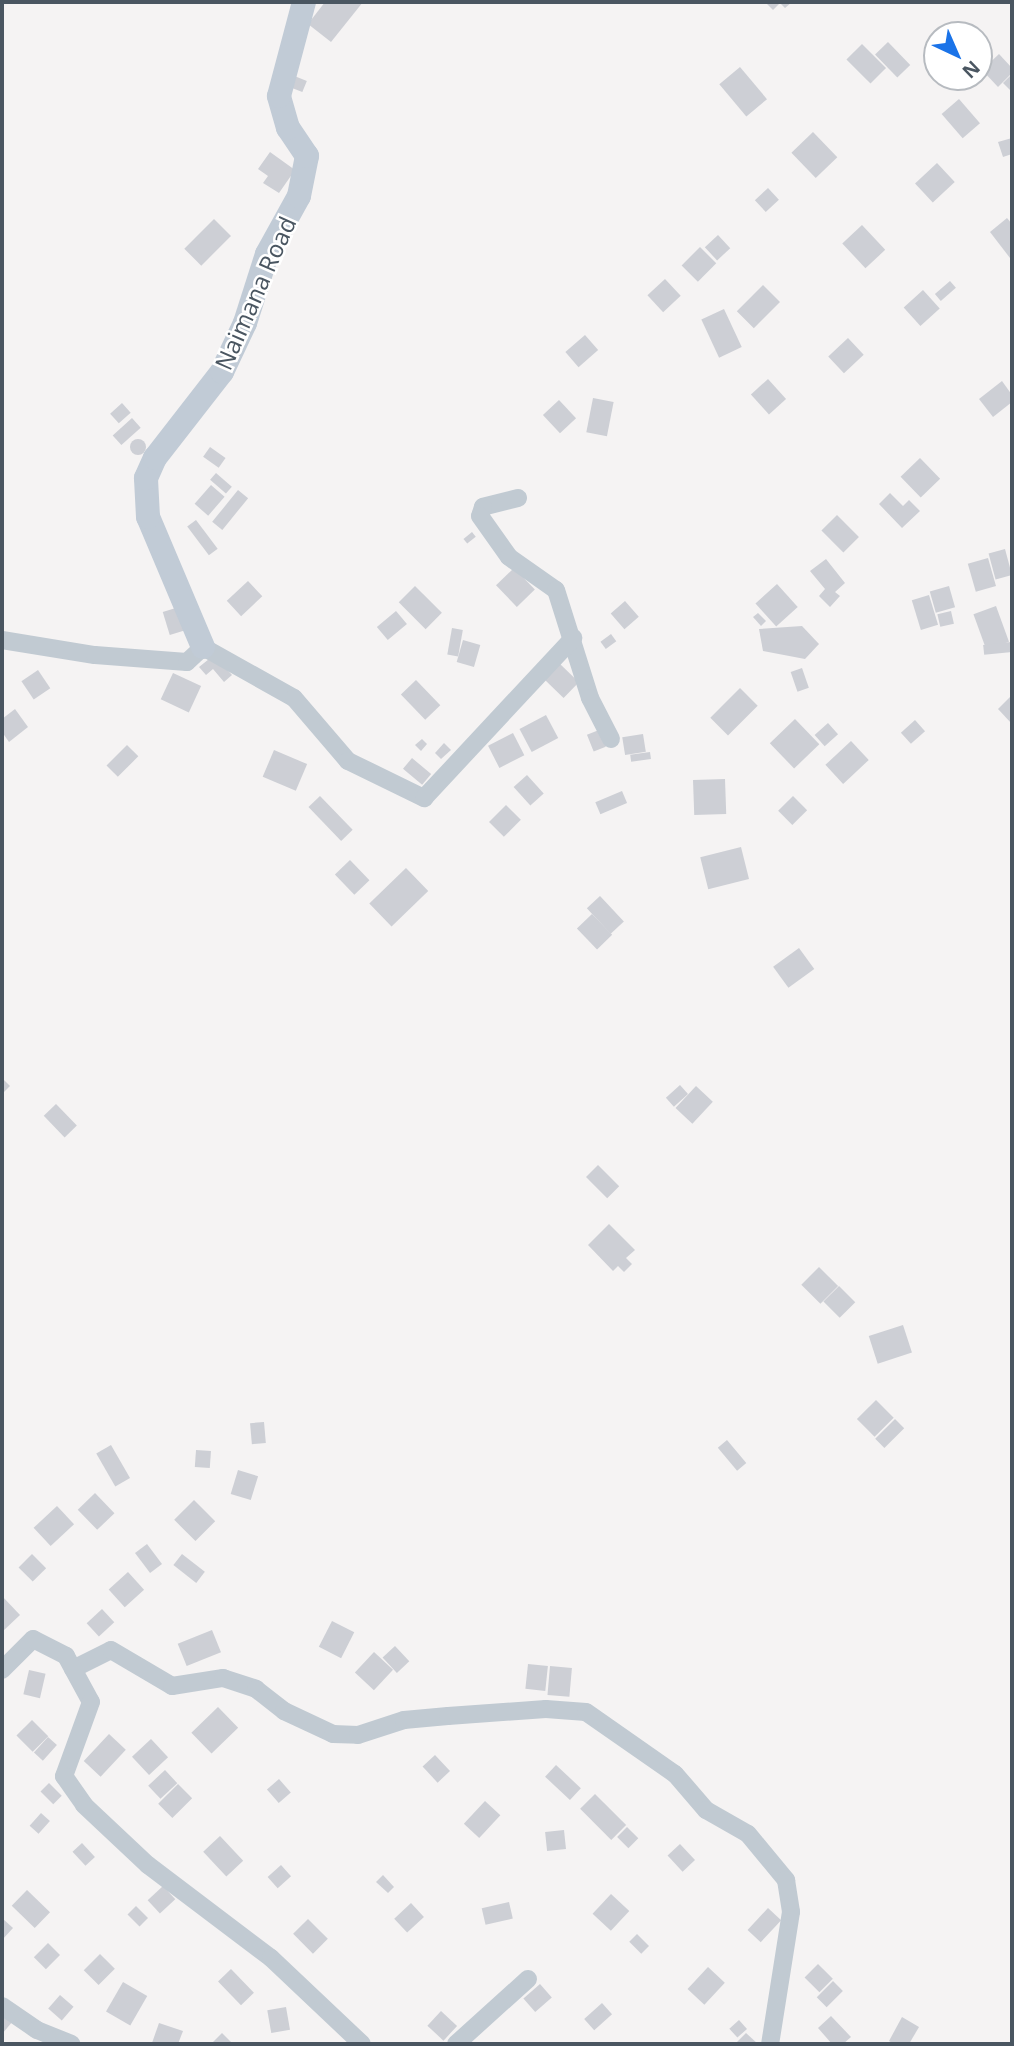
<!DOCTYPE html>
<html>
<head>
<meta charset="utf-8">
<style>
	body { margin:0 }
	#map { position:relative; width:1014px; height:2046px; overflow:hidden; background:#f5f3f3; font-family:"Open Sans",sans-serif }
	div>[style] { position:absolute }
	.building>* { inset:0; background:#cdcfd5; transform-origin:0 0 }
	.round { border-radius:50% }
	.street>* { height:18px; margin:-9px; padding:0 9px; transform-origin:9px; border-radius:9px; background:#c1cad2 }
	.secondary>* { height:24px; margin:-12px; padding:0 12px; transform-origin:12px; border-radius:12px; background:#c1cbd6 }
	span { translate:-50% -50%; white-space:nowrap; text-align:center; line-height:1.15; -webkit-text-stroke:5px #fff; paint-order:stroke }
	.street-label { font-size:24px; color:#4a5661 }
	.frame { position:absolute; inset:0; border:4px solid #4a5661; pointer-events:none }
	.north { position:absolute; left:923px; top:21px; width:70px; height:70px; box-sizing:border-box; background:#fff; border:2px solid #b7bbc0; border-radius:50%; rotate:136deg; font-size:19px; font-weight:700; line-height:28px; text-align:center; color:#4a5661 }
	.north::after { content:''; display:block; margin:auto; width:24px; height:32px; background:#1a73e8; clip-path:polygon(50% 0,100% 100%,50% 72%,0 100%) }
</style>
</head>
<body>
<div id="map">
	<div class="building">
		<div style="clip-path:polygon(325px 2px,363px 2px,331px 42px,308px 24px)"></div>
		<div style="clip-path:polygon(765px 2px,792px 2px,785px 8px,780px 3px,773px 10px)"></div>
		<div style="left:888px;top:42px;width:32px;height:18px;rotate:46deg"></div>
		<div style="left:862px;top:44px;width:34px;height:22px;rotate:45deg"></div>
		<div style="clip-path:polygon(999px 54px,1012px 68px,1012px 73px,998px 87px,982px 70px)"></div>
		<div style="left:740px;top:67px;width:42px;height:27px;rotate:50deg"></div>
		<div style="clip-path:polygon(1012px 74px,1012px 87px,1010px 90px,1003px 83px)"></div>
		<div style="left:292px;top:75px;width:16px;height:12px;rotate:22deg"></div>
		<div style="left:959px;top:99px;width:32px;height:23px;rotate:49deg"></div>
		<div style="left:813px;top:132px;width:35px;height:30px;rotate:46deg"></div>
		<div style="clip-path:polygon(1012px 138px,1012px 154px,1003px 157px,998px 142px)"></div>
		<div style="clip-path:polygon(270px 152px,295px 170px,279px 193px,263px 183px,268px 176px,258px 169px)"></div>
		<div style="left:937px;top:163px;width:26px;height:30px;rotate:47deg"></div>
		<div style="left:768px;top:188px;width:16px;height:18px;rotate:47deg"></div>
		<div style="clip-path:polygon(1007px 218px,1012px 224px,1010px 258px,990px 232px)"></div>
		<div style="left:214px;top:219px;width:24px;height:42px;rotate:45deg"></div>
		<div style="left:862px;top:225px;width:34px;height:27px;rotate:47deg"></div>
		<div style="left:718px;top:235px;width:18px;height:18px;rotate:47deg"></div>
		<div style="left:700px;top:247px;width:23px;height:26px;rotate:45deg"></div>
		<div style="left:665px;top:279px;width:23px;height:24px;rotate:47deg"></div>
		<div style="left:950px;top:281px;width:9px;height:20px;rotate:49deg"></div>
		<div style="left:763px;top:285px;width:24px;height:37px;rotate:45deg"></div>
		<div style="left:923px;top:290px;width:25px;height:26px;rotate:48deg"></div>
		<div style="left:724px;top:309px;width:42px;height:25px;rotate:65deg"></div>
		<div style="left:585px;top:335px;width:20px;height:26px;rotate:49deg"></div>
		<div style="left:848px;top:338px;width:23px;height:27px;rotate:47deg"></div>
		<div style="left:768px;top:379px;width:27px;height:23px;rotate:48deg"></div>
		<div style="clip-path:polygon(1002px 381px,1012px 395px,1012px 402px,993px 417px,979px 399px)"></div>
		<div style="left:593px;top:398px;width:21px;height:35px;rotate:11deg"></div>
		<div style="left:559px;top:400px;width:25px;height:22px;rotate:47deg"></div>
		<div style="left:122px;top:403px;width:13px;height:16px;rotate:48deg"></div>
		<div style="left:132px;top:418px;width:13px;height:26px;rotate:48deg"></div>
		<div class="round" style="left:130px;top:439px;width:16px;height:16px"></div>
		<div style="left:210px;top:447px;width:19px;height:12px;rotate:35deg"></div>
		<div style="left:920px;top:458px;width:29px;height:27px;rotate:46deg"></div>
		<div style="left:216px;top:473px;width:21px;height:9px;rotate:41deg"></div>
		<div style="left:211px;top:485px;width:18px;height:25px;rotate:41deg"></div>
		<div style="left:238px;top:490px;width:13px;height:41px;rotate:39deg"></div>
		<div style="clip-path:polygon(890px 493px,903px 506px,909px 500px,920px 511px,902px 528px,879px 504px)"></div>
		<div style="left:837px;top:515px;width:31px;height:22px;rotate:45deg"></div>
		<div style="left:196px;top:520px;width:36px;height:11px;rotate:53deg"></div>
		<div style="left:472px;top:532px;width:6px;height:11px;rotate:51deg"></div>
		<div style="left:1005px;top:549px;width:27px;height:17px;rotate:75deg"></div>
		<div style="left:988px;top:558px;width:29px;height:21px;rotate:74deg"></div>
		<div style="clip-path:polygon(826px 559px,845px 583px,835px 592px,840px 596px,830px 607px,819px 596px,825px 589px,810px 571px)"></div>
		<div style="left:514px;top:568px;width:30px;height:25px;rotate:46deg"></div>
		<div style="left:248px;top:581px;width:21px;height:29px;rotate:47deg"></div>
		<div style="left:777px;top:584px;width:31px;height:29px;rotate:48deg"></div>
		<div style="left:415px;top:586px;width:38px;height:23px;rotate:45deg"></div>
		<div style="left:949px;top:586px;width:22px;height:20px;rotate:74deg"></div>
		<div style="left:929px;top:595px;width:31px;height:18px;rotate:73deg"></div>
		<div style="left:625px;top:601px;width:21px;height:19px;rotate:49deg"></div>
		<div style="left:996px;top:606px;width:38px;height:24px;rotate:70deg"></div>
		<div style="left:179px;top:607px;width:24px;height:17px;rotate:73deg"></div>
		<div style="left:396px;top:611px;width:17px;height:25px;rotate:50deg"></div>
		<div style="left:951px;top:611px;width:13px;height:14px;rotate:77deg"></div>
		<div style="clip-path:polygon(758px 613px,766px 621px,761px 626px,753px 617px)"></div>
		<div style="clip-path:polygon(802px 626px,819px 644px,805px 659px,763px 651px,759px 629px)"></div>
		<div style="left:452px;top:628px;width:11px;height:27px;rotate:10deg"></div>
		<div style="left:611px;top:634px;width:9px;height:13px;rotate:54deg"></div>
		<div style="left:463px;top:640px;width:18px;height:23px;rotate:16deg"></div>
		<div style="left:1011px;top:642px;width:10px;height:28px;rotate:84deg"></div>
		<div style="clip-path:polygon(214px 655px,232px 675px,224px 682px,213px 669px,206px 675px,199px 667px)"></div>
		<div style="left:558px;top:662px;width:29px;height:22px;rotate:44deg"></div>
		<div style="left:802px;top:668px;width:21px;height:12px;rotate:71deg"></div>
		<div style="left:38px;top:670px;width:22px;height:20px;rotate:56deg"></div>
		<div style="left:173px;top:673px;width:31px;height:29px;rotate:25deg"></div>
		<div style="left:416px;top:680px;width:35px;height:21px;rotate:46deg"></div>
		<div style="left:740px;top:688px;width:25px;height:42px;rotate:45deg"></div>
		<div style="clip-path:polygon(1012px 695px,1012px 724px,998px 709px)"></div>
		<div style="clip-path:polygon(15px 709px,28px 727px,9px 742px,2px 732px,2px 719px)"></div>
		<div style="left:546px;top:715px;width:26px;height:30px;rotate:62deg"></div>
		<div style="left:795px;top:719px;width:35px;height:35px;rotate:46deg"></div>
		<div style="left:915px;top:720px;width:15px;height:19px;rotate:48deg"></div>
		<div style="left:828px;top:723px;width:15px;height:18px;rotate:48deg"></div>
		<div style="left:599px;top:730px;width:18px;height:13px;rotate:68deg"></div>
		<div style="left:513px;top:733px;width:25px;height:28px;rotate:63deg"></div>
		<div style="left:643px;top:734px;width:18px;height:21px;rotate:81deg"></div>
		<div style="clip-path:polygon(422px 739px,427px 744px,421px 751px,415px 745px)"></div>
		<div style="left:851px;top:741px;width:26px;height:35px;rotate:47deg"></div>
		<div style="clip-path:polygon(444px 743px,451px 750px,441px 759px,435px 753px)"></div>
		<div style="left:127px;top:745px;width:16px;height:29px;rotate:45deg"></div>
		<div style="left:274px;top:750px;width:36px;height:29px;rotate:23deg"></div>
		<div style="left:650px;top:752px;width:7px;height:20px;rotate:82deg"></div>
		<div style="left:412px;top:758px;width:25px;height:14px;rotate:40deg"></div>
		<div style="left:527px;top:775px;width:25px;height:18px;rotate:48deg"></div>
		<div style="left:725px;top:779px;width:35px;height:32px;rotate:88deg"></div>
		<div style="left:622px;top:791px;width:13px;height:29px;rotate:67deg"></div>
		<div style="left:320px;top:796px;width:47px;height:16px;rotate:46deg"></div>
		<div style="left:793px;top:796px;width:20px;height:21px;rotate:45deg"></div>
		<div style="left:506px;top:805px;width:21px;height:24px;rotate:45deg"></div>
		<div style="left:741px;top:847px;width:33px;height:42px;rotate:76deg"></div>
		<div style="left:350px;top:860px;width:28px;height:21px;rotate:46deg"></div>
		<div style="left:406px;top:868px;width:32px;height:51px;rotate:46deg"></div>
		<div style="left:600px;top:896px;width:35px;height:18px;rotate:47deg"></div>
		<div style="left:592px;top:914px;width:29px;height:21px;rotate:46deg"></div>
		<div style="left:799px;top:948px;width:26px;height:32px;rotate:54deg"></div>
		<div style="clip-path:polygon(2px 1078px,10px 1086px,2px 1094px)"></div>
		<div style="left:680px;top:1085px;width:12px;height:19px;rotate:48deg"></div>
		<div style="left:696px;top:1086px;width:23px;height:30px;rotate:43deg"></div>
		<div style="left:56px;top:1104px;width:30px;height:17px;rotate:46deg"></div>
		<div style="left:598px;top:1165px;width:30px;height:17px;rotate:45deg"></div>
		<div style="clip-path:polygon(609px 1224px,635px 1250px,626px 1258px,632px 1264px,624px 1272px,618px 1266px,613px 1271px,588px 1245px)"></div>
		<div style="left:819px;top:1267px;width:27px;height:25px;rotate:45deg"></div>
		<div style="left:839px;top:1286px;width:23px;height:22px;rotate:45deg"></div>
		<div style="left:903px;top:1325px;width:29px;height:36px;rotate:72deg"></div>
		<div style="left:876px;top:1400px;width:25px;height:27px;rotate:45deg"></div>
		<div style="left:895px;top:1419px;width:13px;height:28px;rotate:45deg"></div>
		<div style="left:264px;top:1422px;width:21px;height:14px;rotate:85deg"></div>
		<div style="left:727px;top:1440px;width:30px;height:12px;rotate:50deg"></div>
		<div style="left:111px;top:1445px;width:38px;height:17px;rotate:60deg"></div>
		<div style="left:196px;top:1450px;width:15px;height:17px;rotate:4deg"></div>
		<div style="left:238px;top:1470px;width:21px;height:25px;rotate:17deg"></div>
		<div style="left:95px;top:1493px;width:28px;height:24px;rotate:46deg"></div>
		<div style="left:194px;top:1500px;width:30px;height:28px;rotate:45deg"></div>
		<div style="left:57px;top:1506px;width:25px;height:32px;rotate:47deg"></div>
		<div style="left:147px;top:1544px;width:25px;height:15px;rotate:53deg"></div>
		<div style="left:32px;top:1554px;width:20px;height:19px;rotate:45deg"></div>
		<div style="left:182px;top:1554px;width:29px;height:14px;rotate:38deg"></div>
		<div style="left:128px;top:1572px;width:24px;height:26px;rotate:48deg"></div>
		<div style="clip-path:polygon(2px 1596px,20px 1615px,2px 1632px)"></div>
		<div style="left:102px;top:1609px;width:18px;height:21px;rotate:47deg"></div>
		<div style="left:332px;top:1621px;width:25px;height:29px;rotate:27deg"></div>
		<div style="left:212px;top:1630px;width:24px;height:37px;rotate:68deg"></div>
		<div style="left:395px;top:1646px;width:21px;height:17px;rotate:47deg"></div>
		<div style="left:374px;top:1652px;width:26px;height:28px;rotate:43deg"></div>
		<div style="left:528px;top:1664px;width:20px;height:25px;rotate:6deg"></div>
		<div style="left:550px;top:1666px;width:22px;height:29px;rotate:5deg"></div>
		<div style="left:29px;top:1670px;width:17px;height:25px;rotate:13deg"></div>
		<div style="left:218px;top:1707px;width:29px;height:37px;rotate:46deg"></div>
		<div style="left:32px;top:1720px;width:23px;height:22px;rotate:45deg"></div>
		<div style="left:109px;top:1734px;width:23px;height:37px;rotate:43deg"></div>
		<div style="left:48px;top:1737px;width:12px;height:21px;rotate:42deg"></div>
		<div style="left:151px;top:1739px;width:25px;height:26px;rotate:47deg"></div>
		<div style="left:435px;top:1755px;width:22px;height:17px;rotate:47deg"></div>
		<div style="left:556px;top:1765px;width:34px;height:16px;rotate:43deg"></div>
		<div style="left:165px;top:1770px;width:18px;height:23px;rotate:47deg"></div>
		<div style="left:279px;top:1779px;width:18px;height:16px;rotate:49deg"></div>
		<div style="left:49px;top:1783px;width:18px;height:12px;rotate:45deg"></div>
		<div style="left:178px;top:1784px;width:20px;height:28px;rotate:45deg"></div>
		<div style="left:595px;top:1794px;width:44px;height:21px;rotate:45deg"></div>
		<div style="left:485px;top:1801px;width:21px;height:31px;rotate:43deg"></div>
		<div style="left:41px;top:1813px;width:12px;height:17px;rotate:42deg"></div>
		<div style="left:627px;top:1827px;width:16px;height:14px;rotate:45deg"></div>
		<div style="left:564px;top:1830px;width:19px;height:19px;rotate:84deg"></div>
		<div style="left:220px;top:1836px;width:34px;height:23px;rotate:47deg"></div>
		<div style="left:82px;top:1843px;width:19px;height:13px;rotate:47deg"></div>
		<div style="left:680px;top:1844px;width:22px;height:17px;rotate:47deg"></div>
		<div style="left:281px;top:1865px;width:15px;height:18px;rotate:48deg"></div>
		<div style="clip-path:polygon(383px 1875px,394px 1887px,388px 1893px,376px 1882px)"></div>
		<div style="left:163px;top:1886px;width:18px;height:21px;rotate:47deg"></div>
		<div style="left:27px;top:1890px;width:32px;height:22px;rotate:44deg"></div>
		<div style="left:611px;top:1894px;width:25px;height:27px;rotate:43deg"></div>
		<div style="left:509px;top:1902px;width:17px;height:28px;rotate:77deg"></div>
		<div style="left:411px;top:1903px;width:19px;height:23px;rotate:47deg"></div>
		<div style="left:136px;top:1906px;width:17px;height:12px;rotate:45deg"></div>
		<div style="left:768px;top:1908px;width:18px;height:30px;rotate:43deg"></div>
		<div style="clip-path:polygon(2px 1918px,13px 1928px,2px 1940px)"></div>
		<div style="left:308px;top:1919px;width:28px;height:21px;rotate:45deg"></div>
		<div style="left:637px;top:1934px;width:17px;height:11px;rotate:45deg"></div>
		<div style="left:48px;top:1943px;width:17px;height:20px;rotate:45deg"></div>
		<div style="left:100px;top:1954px;width:21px;height:23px;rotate:45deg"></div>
		<div style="left:818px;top:1964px;width:21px;height:19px;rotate:45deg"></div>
		<div style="left:708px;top:1967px;width:23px;height:30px;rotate:43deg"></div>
		<div style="left:231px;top:1969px;width:33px;height:18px;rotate:46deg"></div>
		<div style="left:833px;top:1981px;width:14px;height:23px;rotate:45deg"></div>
		<div style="left:123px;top:1982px;width:28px;height:34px;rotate:30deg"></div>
		<div style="left:540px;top:1984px;width:18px;height:22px;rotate:49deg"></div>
		<div style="left:60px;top:1995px;width:18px;height:18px;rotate:41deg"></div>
		<div style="left:602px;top:2003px;width:15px;height:24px;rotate:48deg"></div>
		<div style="left:286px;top:2007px;width:23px;height:19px;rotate:80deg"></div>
		<div style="left:441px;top:2011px;width:22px;height:20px;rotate:43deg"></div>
		<div style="clip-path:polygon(2px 2015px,13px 2021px,2px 2034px)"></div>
		<div style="clip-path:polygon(831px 2016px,851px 2037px,843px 2044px,832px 2044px,818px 2028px)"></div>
		<div style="clip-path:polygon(902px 2017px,919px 2027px,909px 2044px,894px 2044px,889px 2041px)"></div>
		<div style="left:739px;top:2020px;width:12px;height:13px;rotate:48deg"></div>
		<div style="clip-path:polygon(159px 2023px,183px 2031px,178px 2044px,152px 2043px)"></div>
		<div style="clip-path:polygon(222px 2033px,233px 2044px,211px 2044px)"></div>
		<div style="clip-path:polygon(746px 2033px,758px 2044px,735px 2044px)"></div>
	</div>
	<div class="street">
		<div style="left:518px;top:498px;width:36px;rotate:166deg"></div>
		<div style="left:483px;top:507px;width:9px;rotate:108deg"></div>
		<div style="left:480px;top:516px;width:50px;rotate:54.7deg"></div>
		<div style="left:509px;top:557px;width:57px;rotate:35.1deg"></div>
		<div style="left:556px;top:590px;width:113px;rotate:72.5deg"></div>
		<div style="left:590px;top:698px;width:46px;rotate:62.9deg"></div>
		<div style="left:2px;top:640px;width:94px;rotate:9.2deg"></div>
		<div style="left:95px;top:655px;width:92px;rotate:4.4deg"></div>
		<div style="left:187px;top:662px;width:22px;rotate:-43deg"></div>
		<div style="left:203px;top:647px;width:104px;rotate:29.3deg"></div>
		<div style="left:294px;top:698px;width:83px;rotate:49.4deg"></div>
		<div style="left:348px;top:761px;width:85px;rotate:26deg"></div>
		<div style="left:424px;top:798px;width:219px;rotate:-47deg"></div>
		<div style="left:73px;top:1669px;width:42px;rotate:-26.6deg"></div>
		<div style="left:111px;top:1650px;width:71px;rotate:30.5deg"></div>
		<div style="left:172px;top:1686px;width:52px;rotate:-8.9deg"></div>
		<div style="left:223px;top:1678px;width:35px;rotate:18deg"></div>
		<div style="left:256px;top:1689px;width:36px;rotate:38deg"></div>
		<div style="left:284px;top:1711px;width:54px;rotate:25.1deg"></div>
		<div style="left:333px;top:1734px;width:25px;rotate:2deg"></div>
		<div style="left:358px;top:1735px;width:48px;rotate:-18.1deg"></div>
		<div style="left:404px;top:1720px;width:44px;rotate:-5.2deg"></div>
		<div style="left:448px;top:1716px;width:98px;rotate:-4.1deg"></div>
		<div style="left:546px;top:1709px;width:40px;rotate:4.3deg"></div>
		<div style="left:586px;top:1712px;width:108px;rotate:34.9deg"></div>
		<div style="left:675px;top:1774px;width:48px;rotate:49.3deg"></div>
		<div style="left:706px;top:1810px;width:48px;rotate:29.7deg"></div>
		<div style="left:748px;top:1834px;width:60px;rotate:50.4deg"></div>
		<div style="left:786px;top:1880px;width:32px;rotate:81deg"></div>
		<div style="left:791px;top:1912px;width:134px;rotate:99deg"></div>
		<div style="left:2px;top:1670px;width:44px;rotate:-45deg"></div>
		<div style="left:33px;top:1639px;width:37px;rotate:27deg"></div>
		<div style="left:66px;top:1656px;width:52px;rotate:61.5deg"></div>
		<div style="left:91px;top:1702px;width:79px;rotate:110deg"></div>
		<div style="left:64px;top:1776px;width:35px;rotate:55deg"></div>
		<div style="left:84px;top:1805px;width:88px;rotate:43.2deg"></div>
		<div style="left:148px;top:1865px;width:154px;rotate:37.1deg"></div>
		<div style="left:271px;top:1958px;width:125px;rotate:43.4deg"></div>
		<div style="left:2px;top:2006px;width:42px;rotate:34.4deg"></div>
		<div style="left:37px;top:2030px;width:37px;rotate:22deg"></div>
		<div style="left:456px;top:2044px;width:97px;rotate:-42.1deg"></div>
	</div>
	<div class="secondary">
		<div style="left:203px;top:647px;width:141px;rotate:-112.9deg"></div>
		<div style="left:148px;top:517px;width:39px;rotate:-93deg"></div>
		<div style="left:146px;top:478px;width:22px;rotate:-66deg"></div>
		<div style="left:155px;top:458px;width:109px;rotate:-52.1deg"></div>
		<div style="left:222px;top:372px;width:54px;rotate:-64.9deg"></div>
		<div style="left:245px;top:323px;width:72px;rotate:-72.3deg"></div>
		<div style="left:267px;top:254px;width:66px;rotate:-61.1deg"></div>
		<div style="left:299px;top:196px;width:41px;rotate:-78.7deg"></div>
		<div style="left:307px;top:156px;width:34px;rotate:-124deg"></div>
		<div style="left:288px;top:128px;width:33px;rotate:-106deg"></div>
		<div style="left:279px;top:96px;width:97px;rotate:-75.1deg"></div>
	</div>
	<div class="street-label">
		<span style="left:255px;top:293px;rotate:-66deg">Naimana Road</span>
	</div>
	<div class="frame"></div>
	<div class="north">N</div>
</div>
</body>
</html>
